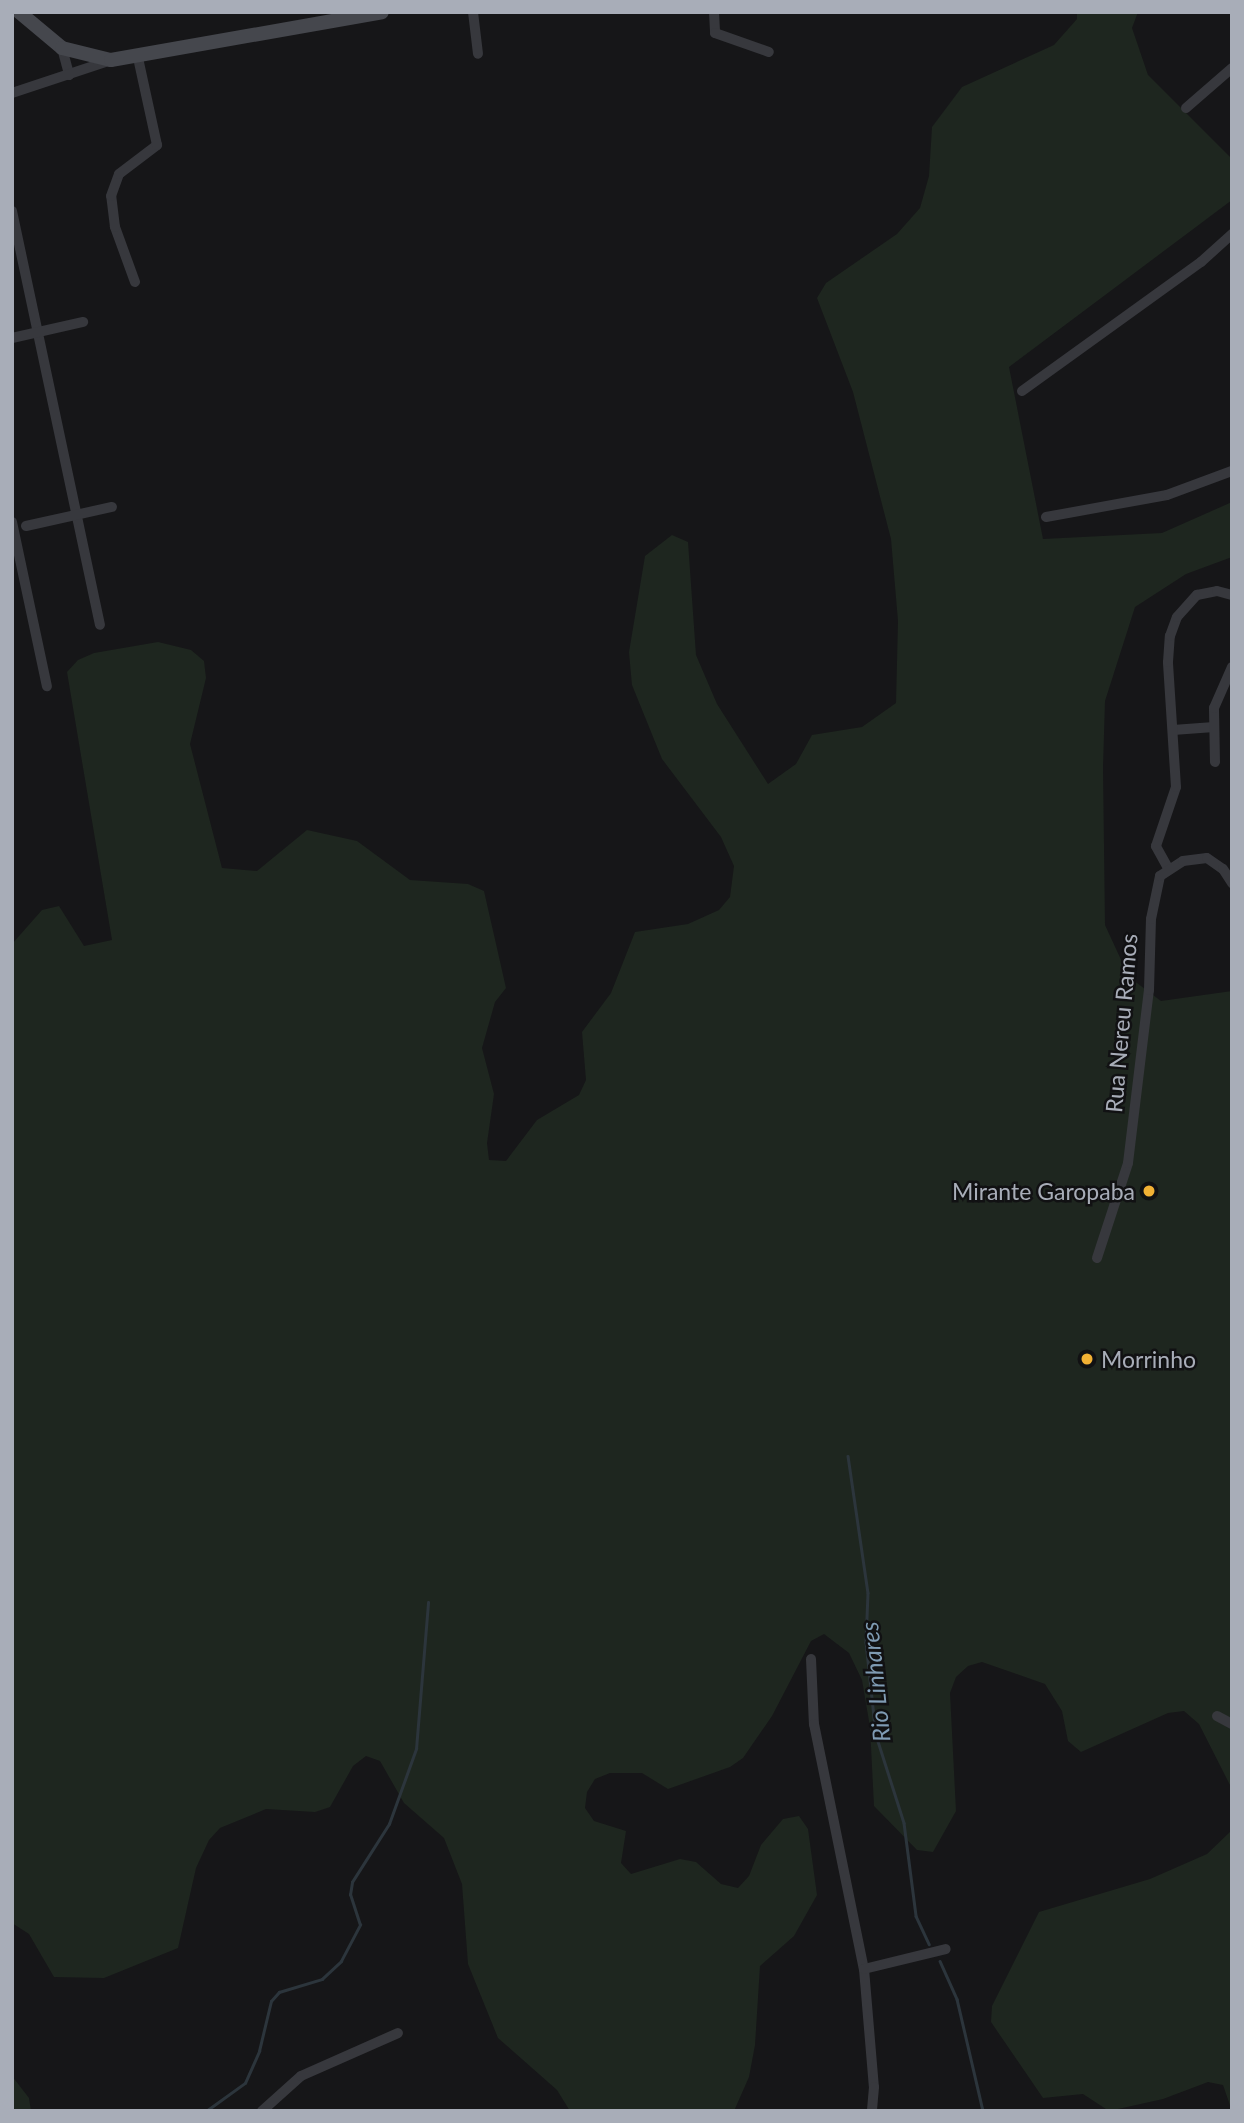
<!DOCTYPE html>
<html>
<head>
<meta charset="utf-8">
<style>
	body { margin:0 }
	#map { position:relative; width:1244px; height:2123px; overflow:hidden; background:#161618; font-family:Lato,sans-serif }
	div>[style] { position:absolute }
	.green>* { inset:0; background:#1e261f }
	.stream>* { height:2.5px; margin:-1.25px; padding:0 1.25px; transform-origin:1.25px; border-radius:1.25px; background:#2c353c }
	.minor>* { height:10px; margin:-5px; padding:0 5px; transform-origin:5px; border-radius:5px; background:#37383d }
	.secondary>* { height:14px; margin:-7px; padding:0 7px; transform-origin:7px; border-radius:7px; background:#45474d }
	.dots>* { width:19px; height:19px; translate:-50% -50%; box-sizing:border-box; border:4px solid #111113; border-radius:50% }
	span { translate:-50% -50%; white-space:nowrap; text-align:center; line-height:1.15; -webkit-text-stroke:5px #111113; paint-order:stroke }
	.street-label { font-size:23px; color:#a8adb8 }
	.poi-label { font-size:23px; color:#a8adb8 }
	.right { translate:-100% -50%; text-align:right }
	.left { translate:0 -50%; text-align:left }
	.water-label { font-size:24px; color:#7f9bb3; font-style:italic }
	.frame { position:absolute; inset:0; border:14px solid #a8adb8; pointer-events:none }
</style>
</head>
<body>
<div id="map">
	<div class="green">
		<div style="clip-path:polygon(1077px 12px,1138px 12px,1132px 28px,1148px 75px,1232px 159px,1232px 200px,1009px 367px,1043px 539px,1162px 533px,1232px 502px,1232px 557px,1186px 574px,1135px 607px,1105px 701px,1103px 768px,1105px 925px,1129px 977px,1161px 1001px,1232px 991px,1232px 1789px,1199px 1724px,1184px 1711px,1168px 1713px,1081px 1752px,1068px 1741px,1062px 1711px,1045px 1684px,982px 1662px,968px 1666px,956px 1677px,950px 1693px,956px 1811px,933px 1852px,917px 1850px,874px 1806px,870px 1727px,862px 1680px,849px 1653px,824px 1634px,811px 1641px,772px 1716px,743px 1758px,730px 1767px,668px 1789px,642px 1773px,610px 1773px,595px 1779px,587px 1792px,585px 1808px,594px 1821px,626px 1831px,621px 1863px,631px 1874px,680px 1859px,696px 1862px,721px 1884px,738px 1888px,749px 1876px,761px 1845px,783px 1819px,799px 1816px,808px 1829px,817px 1895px,794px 1936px,760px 1966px,755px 2045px,749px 2077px,734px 2111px,570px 2111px,557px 2090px,498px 2038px,468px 1964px,462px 1884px,444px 1838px,404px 1803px,380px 1761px,366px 1756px,353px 1766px,330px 1807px,315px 1812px,266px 1809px,220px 1828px,209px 1840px,196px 1868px,178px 1948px,104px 1978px,54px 1977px,29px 1934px,12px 1923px,12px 944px,42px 910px,59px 906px,84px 946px,112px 940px,67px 672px,78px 660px,94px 653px,158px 642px,191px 650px,204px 661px,206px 678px,190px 744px,222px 868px,257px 871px,307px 830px,357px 841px,410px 880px,468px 884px,484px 891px,506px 988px,495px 1002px,482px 1048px,494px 1094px,487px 1143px,489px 1160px,506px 1161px,537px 1120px,579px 1095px,586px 1080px,582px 1032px,611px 993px,635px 932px,688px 924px,719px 910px,730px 897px,734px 866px,721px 837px,662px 759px,632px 685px,629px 652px,645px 556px,672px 535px,688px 542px,696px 655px,717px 704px,768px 784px,796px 764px,812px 735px,862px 727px,896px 703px,898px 621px,891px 539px,853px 392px,817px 298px,826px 283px,897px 234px,920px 208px,929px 176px,932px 127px,962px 87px,1054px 45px,1077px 19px)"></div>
		<div style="clip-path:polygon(1232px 1830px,1232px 2111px,1223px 2085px,1208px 2082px,1163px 2099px,1109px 2111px,1083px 2094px,1043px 2098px,991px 2022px,992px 2006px,1039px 1912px,1150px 1879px,1207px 1854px)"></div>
		<div style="clip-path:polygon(12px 2076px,29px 2098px,31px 2111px,12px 2111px)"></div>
	</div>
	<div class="stream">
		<div style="left:848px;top:1456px;width:138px;rotate:81.7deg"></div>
		<div style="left:868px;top:1593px;width:49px;rotate:92.3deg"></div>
		<div style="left:866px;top:1642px;width:94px;rotate:83.9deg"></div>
		<div style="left:876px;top:1735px;width:92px;rotate:72.3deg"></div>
		<div style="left:904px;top:1823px;width:94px;rotate:82.6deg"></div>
		<div style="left:916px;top:1916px;width:31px;rotate:65deg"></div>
		<div style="left:940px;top:1961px;width:42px;rotate:65.9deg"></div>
		<div style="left:957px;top:1999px;width:115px;rotate:76.9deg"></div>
		<div style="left:206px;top:2111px;width:48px;rotate:-35.7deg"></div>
		<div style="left:245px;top:2083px;width:35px;rotate:-66deg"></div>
		<div style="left:259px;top:2051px;width:51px;rotate:-76.5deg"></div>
		<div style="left:271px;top:2001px;width:12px;rotate:-48deg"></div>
		<div style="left:279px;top:1992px;width:45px;rotate:-16.8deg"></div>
		<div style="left:322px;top:1979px;width:26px;rotate:-43deg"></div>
		<div style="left:341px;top:1961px;width:41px;rotate:-62.2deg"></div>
		<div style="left:360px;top:1925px;width:32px;rotate:-108deg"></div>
		<div style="left:350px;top:1895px;width:13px;rotate:-81deg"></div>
		<div style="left:352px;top:1882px;width:69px;rotate:-57.5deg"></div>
		<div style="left:389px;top:1824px;width:80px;rotate:-70.2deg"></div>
		<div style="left:416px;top:1749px;width:147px;rotate:-85.3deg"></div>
	</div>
	<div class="minor">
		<div style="left:473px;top:12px;width:42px;rotate:83.2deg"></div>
		<div style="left:714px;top:12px;width:21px;rotate:87deg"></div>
		<div style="left:715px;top:33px;width:57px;rotate:19.4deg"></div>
		<div style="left:62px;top:48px;width:28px;rotate:75deg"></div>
		<div style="left:12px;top:93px;width:104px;rotate:-18.4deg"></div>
		<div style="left:1186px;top:108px;width:61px;rotate:-41deg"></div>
		<div style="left:12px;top:211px;width:423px;rotate:78deg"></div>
		<div style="left:135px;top:282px;width:59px;rotate:-110deg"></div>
		<div style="left:115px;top:227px;width:31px;rotate:-97deg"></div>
		<div style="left:111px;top:196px;width:23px;rotate:-70deg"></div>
		<div style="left:119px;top:174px;width:48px;rotate:-37.3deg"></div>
		<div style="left:157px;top:145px;width:89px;rotate:-102.3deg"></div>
		<div style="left:12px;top:338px;width:73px;rotate:-12.7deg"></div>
		<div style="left:1022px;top:391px;width:221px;rotate:-35.8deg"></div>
		<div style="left:1201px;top:262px;width:42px;rotate:-42.1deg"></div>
		<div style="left:1046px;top:517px;width:123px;rotate:-10.3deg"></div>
		<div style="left:1167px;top:495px;width:69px;rotate:-20.3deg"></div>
		<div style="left:12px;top:522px;width:168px;rotate:78deg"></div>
		<div style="left:26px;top:526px;width:88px;rotate:-12.5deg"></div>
		<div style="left:1173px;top:730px;width:41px;rotate:-4.2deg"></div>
		<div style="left:1215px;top:762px;width:54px;rotate:-91.1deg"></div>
		<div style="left:1214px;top:708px;width:45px;rotate:-66.3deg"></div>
		<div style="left:1168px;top:868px;width:25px;rotate:-119deg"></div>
		<div style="left:1156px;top:846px;width:62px;rotate:-71.3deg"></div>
		<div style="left:1176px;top:787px;width:125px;rotate:-93.7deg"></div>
		<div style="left:1168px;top:662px;width:26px;rotate:-86deg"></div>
		<div style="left:1170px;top:636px;width:20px;rotate:-70deg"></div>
		<div style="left:1177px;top:617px;width:30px;rotate:-48deg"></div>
		<div style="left:1197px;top:595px;width:20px;rotate:-11deg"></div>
		<div style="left:1217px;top:591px;width:16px;rotate:15deg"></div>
		<div style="left:1097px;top:1258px;width:100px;rotate:-71.9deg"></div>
		<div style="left:1128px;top:1163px;width:174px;rotate:-83.1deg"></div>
		<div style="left:1149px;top:990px;width:71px;rotate:-88.4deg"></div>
		<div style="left:1151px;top:919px;width:44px;rotate:-78.2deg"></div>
		<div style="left:1160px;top:876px;width:27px;rotate:-33deg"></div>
		<div style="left:1183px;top:861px;width:24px;rotate:-7deg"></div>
		<div style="left:1207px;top:858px;width:19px;rotate:35deg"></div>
		<div style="left:1223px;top:869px;width:17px;rotate:57deg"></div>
		<div style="left:811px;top:1659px;width:65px;rotate:87.4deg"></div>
		<div style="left:814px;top:1724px;width:250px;rotate:78.5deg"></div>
		<div style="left:864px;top:1969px;width:118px;rotate:85.2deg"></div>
		<div style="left:874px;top:2087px;width:24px;rotate:95deg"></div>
		<div style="left:1217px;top:1716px;width:17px;rotate:28deg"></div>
		<div style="left:864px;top:1969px;width:84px;rotate:-13.7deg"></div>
		<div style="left:262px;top:2111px;width:52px;rotate:-41.9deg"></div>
		<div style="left:301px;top:2076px;width:106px;rotate:-23.9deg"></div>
	</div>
	<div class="secondary">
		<div style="left:19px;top:12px;width:56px;rotate:39.9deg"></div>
		<div style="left:62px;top:48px;width:50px;rotate:13.8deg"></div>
		<div style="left:111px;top:60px;width:275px;rotate:-10deg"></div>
	</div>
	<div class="dots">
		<div style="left:1149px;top:1191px;background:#f2b134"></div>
		<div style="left:1087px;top:1359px;background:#f2b134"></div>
	</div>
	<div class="street-label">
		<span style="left:1121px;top:1023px;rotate:-85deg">Rua Nereu Ramos</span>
	</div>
	<div class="poi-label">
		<span class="right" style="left:1135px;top:1191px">Mirante Garopaba</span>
		<span class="left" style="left:1101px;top:1359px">Morrinho</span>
	</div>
	<div class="water-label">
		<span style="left:875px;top:1682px;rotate:-96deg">Rio Linhares</span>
	</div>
	<div class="frame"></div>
</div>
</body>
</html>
